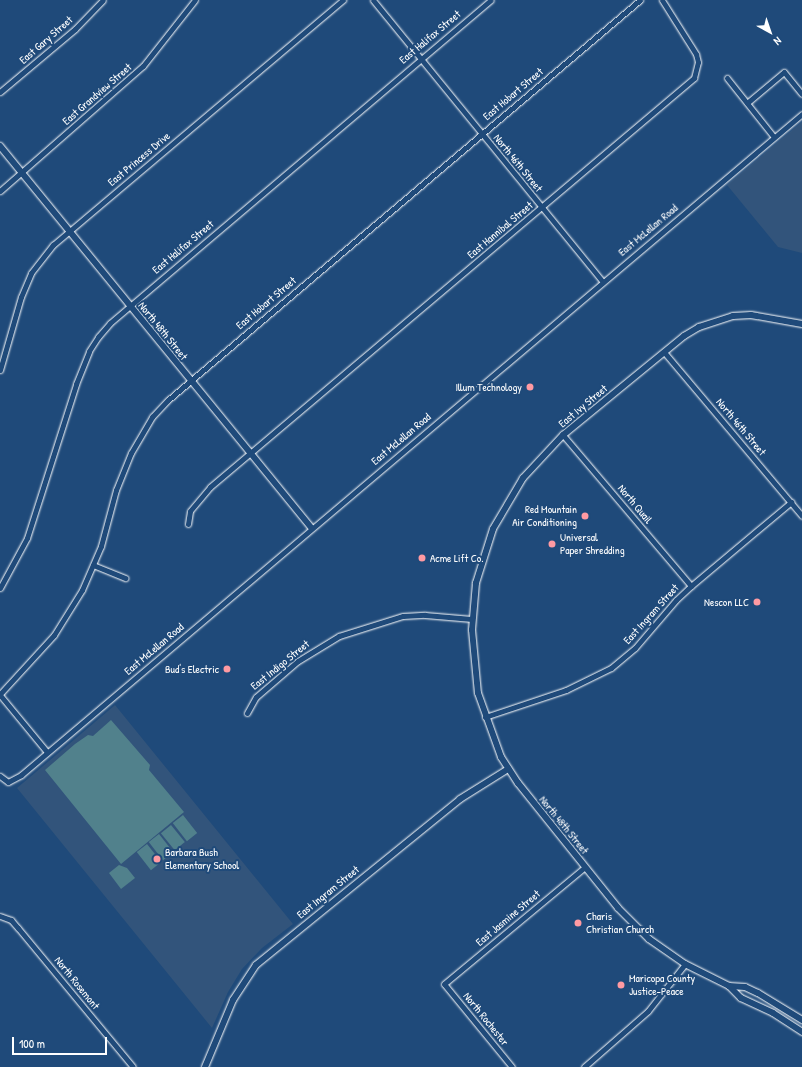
<!DOCTYPE html>
<html>
<head>
<meta charset="utf-8">
<style>
	body { margin:0 }
	#map { position:relative; width:802px; height:1067px; overflow:hidden; background:#1f4a7a; font-family:"Patrick Hand",sans-serif }
	div>[style] { position:absolute }
	.built>* { inset:0; background:#32547b }
	.green>* { inset:0; background:#51818c; transform-origin:0 0 }
	.roads { filter:drop-shadow(0 0 1px #fff) drop-shadow(0 0 1px #fff) }
	.minor>* { height:5px; margin:-2.5px; padding:0 2.5px; transform-origin:2.5px; border-radius:2.5px; background:#1f4a7a }
	.tertiary>* { height:6px; margin:-3px; padding:0 3px; transform-origin:3px; border-radius:3px; background:#1f4a7a }
	.dots>* { width:11px; height:11px; translate:-50% -50%; box-sizing:border-box; border:2px solid #1f4a7a; border-radius:50% }
	span { translate:-50% -50%; white-space:nowrap; text-align:center; line-height:1.15; -webkit-text-stroke:4px #1f4a7a; paint-order:stroke }
	.street-label { font-size:11px; color:#fff }
	.poi-label { font-size:11px; color:#fff }
	.right { translate:-100% -50%; text-align:right }
	.left { translate:0 -50%; text-align:left }
	.north { position:absolute; left:750px; top:12px; width:40px; height:40px; -webkit-text-stroke:3px #1f4a7a; paint-order:stroke; rotate:140deg; font-size:11px; font-weight:700; line-height:16px; text-align:center; color:#fff }
	.north::after { content:''; display:block; margin:auto; width:14px; height:18px; background:#fff; clip-path:polygon(50% 0,100% 100%,50% 72%,0 100%) }
	.scale { position:absolute; left:12px; top:1037px; width:95px; height:18px; box-sizing:border-box; border:2px solid #fff; border-top:0; padding-left:5px; font-size:12px; line-height:14px; white-space:nowrap; color:#fff; -webkit-text-stroke:3px #1f4a7a; paint-order:stroke }
</style>
</head>
<body>
<div id="map">
	<div class="built">
		<div style="clip-path:polygon(802px 122px,802px 253px,778px 247px,727px 185px)"></div>
		<div style="clip-path:polygon(115px 705px,293px 924px,262px 948px,242px 969px,228px 992px,212px 1028px,17px 788px)"></div>
	</div>
	<div class="green">
		<div style="clip-path:polygon(111px 720px,150px 765px,149px 770px,184px 812px,121px 864px,45px 770px,75px 744px,88px 735px,93px 736px)"></div>
		<div style="left:183px;top:815px;width:23px;height:13px;rotate:52deg"></div>
		<div style="left:171px;top:825px;width:22px;height:13px;rotate:51deg"></div>
		<div style="left:159px;top:834px;width:23px;height:13px;rotate:52deg"></div>
		<div style="left:147px;top:844px;width:23px;height:13px;rotate:52deg"></div>
		<div style="clip-path:polygon(119px 865px,127px 868px,135px 878px,121px 889px,109px 873px)"></div>
	</div>
	<div class="roads">
		<div class="minor">
			<div style="left:373px;top:0;width:362px;rotate:50.8deg"></div>
			<div style="left:727px;top:78px;width:75px;rotate:51.5deg"></div>
			<div style="left:0;top:92px;width:98px;rotate:-40deg"></div>
			<div style="left:75px;top:29px;width:40px;rotate:-46deg"></div>
			<div style="left:747px;top:103px;width:48px;rotate:-40deg"></div>
			<div style="left:784px;top:72px;width:28px;rotate:51deg"></div>
			<div style="left:0;top:191px;width:190px;rotate:-41.2deg"></div>
			<div style="left:143px;top:66px;width:84px;rotate:-51.8deg"></div>
			<div style="left:664px;top:352px;width:214px;rotate:49.9deg"></div>
			<div style="left:0;top:370px;width:76px;rotate:-74deg"></div>
			<div style="left:21px;top:297px;width:26px;rotate:-67deg"></div>
			<div style="left:31px;top:273px;width:36px;rotate:-52deg"></div>
			<div style="left:53px;top:245px;width:380px;rotate:-40.2deg"></div>
			<div style="left:563px;top:435px;width:198px;rotate:49.7deg"></div>
			<div style="left:188px;top:524px;width:13px;rotate:-81deg"></div>
			<div style="left:190px;top:511px;width:31px;rotate:-50deg"></div>
			<div style="left:210px;top:487px;width:634px;rotate:-40.2deg"></div>
			<div style="left:694px;top:78px;width:16px;rotate:-76deg"></div>
			<div style="left:698px;top:62px;width:8px;rotate:-104deg"></div>
			<div style="left:696px;top:54px;width:64px;rotate:-122.2deg"></div>
			<div style="left:93px;top:565px;width:35px;rotate:22deg"></div>
			<div style="left:0;top:588px;width:57px;rotate:-61.6deg"></div>
			<div style="left:27px;top:538px;width:162px;rotate:-72.3deg"></div>
			<div style="left:76px;top:384px;width:35px;rotate:-68deg"></div>
			<div style="left:89px;top:351px;width:17px;rotate:-57deg"></div>
			<div style="left:98px;top:337px;width:18px;rotate:-49deg"></div>
			<div style="left:110px;top:323px;width:499px;rotate:-40.3deg"></div>
			<div style="left:0;top:694px;width:80px;rotate:-47.5deg"></div>
			<div style="left:54px;top:635px;width:53px;rotate:-58.1deg"></div>
			<div style="left:82px;top:590px;width:48px;rotate:-66.6deg"></div>
			<div style="left:101px;top:546px;width:58px;rotate:-75deg"></div>
			<div style="left:116px;top:490px;width:40px;rotate:-68deg"></div>
			<div style="left:131px;top:453px;width:42px;rotate:-59.7deg"></div>
			<div style="left:152px;top:417px;width:23px;rotate:-47deg"></div>
			<div style="left:168px;top:400px;width:619px;rotate:-40.28deg"></div>
			<div style="left:0;top:695px;width:74px;rotate:50.5deg"></div>
			<div style="left:247px;top:713px;width:18px;rotate:-61deg"></div>
			<div style="left:256px;top:697px;width:55px;rotate:-40.6deg"></div>
			<div style="left:298px;top:661px;width:48px;rotate:-31.4deg"></div>
			<div style="left:339px;top:636px;width:67px;rotate:-17.4deg"></div>
			<div style="left:403px;top:616px;width:22px;rotate:-3deg"></div>
			<div style="left:425px;top:615px;width:47px;rotate:4.9deg"></div>
			<div style="left:485px;top:717px;width:85px;rotate:-18.4deg"></div>
			<div style="left:566px;top:690px;width:50px;rotate:-26.1deg"></div>
			<div style="left:611px;top:668px;width:31px;rotate:-40deg"></div>
			<div style="left:635px;top:648px;width:63px;rotate:-49.5deg"></div>
			<div style="left:676px;top:600px;width:21px;rotate:-43deg"></div>
			<div style="left:691px;top:586px;width:131px;rotate:-40deg"></div>
			<div style="left:0;top:776px;width:10px;rotate:37deg"></div>
			<div style="left:8px;top:782px;width:15px;rotate:-28deg"></div>
			<div style="left:21px;top:775px;width:1023px;rotate:-40.24deg"></div>
			<div style="left:0;top:916px;width:12px;rotate:20deg"></div>
			<div style="left:11px;top:920px;width:11px;rotate:49deg"></div>
			<div style="left:18px;top:928px;width:180px;rotate:50.4deg"></div>
			<div style="left:512px;top:1067px;width:107px;rotate:-129.3deg"></div>
			<div style="left:444px;top:984px;width:183px;rotate:-39.7deg"></div>
			<div style="left:584px;top:1067px;width:85px;rotate:-41.2deg"></div>
			<div style="left:648px;top:1011px;width:60px;rotate:-51.8deg"></div>
		</div>
		<div class="tertiary">
			<div style="left:0;top:146px;width:493px;rotate:50.8deg"></div>
			<div style="left:802px;top:324px;width:52px;rotate:-170deg"></div>
			<div style="left:751px;top:315px;width:18px;rotate:177deg"></div>
			<div style="left:733px;top:316px;width:36px;rotate:162deg"></div>
			<div style="left:699px;top:327px;width:17px;rotate:149deg"></div>
			<div style="left:684px;top:336px;width:156px;rotate:140.7deg"></div>
			<div style="left:563px;top:435px;width:59px;rotate:132.9deg"></div>
			<div style="left:523px;top:478px;width:59px;rotate:120.5deg"></div>
			<div style="left:493px;top:529px;width:57px;rotate:107.5deg"></div>
			<div style="left:476px;top:583px;width:47px;rotate:94.9deg"></div>
			<div style="left:472px;top:630px;width:63px;rotate:84.6deg"></div>
			<div style="left:478px;top:693px;width:68px;rotate:70.2deg"></div>
			<div style="left:501px;top:757px;width:31px;rotate:57deg"></div>
			<div style="left:518px;top:783px;width:160px;rotate:51.3deg"></div>
			<div style="left:618px;top:908px;width:44px;rotate:45deg"></div>
			<div style="left:649px;top:939px;width:44px;rotate:34.8deg"></div>
			<div style="left:685px;top:964px;width:49px;rotate:26.6deg"></div>
			<div style="left:729px;top:986px;width:16px;rotate:4deg"></div>
			<div style="left:745px;top:987px;width:14px;rotate:25deg"></div>
			<div style="left:758px;top:993px;width:52px;rotate:31.5deg"></div>
			<div style="left:729px;top:986px;width:17px;rotate:45deg"></div>
			<div style="left:741px;top:998px;width:35px;rotate:25deg"></div>
			<div style="left:773px;top:1013px;width:35px;rotate:33deg"></div>
			<div style="left:205px;top:1067px;width:73px;rotate:-67.3deg"></div>
			<div style="left:233px;top:1000px;width:42px;rotate:-56.7deg"></div>
			<div style="left:256px;top:965px;width:263px;rotate:-39.1deg"></div>
			<div style="left:460px;top:799px;width:57px;rotate:-32deg"></div>
		</div>
	</div>
	<div class="dots">
		<div style="left:530px;top:387px;background:#ff9aa2"></div>
		<div style="left:585px;top:516px;background:#ff9aa2"></div>
		<div style="left:552px;top:544px;background:#ff9aa2"></div>
		<div style="left:422px;top:558px;background:#ff9aa2"></div>
		<div style="left:757px;top:602px;background:#ff9aa2"></div>
		<div style="left:227px;top:669px;background:#ff9aa2"></div>
		<div style="left:157px;top:859px;background:#ff9aa2"></div>
		<div style="left:578px;top:923px;background:#ff9aa2"></div>
		<div style="left:621px;top:985px;background:#ff9aa2"></div>
	</div>
	<div class="street-label">
		<span style="left:430px;top:37px;rotate:-40deg">East Halifax Street</span>
		<span style="left:46px;top:40px;rotate:-41deg">East Gary Street</span>
		<span style="left:97px;top:94px;rotate:-41deg">East Grandview Street</span>
		<span style="left:513px;top:94px;rotate:-40deg">East Hobart Street</span>
		<span style="left:139px;top:159px;rotate:-40deg">East Princess Drive</span>
		<span style="left:518px;top:163px;rotate:51deg">North 46th Street</span>
		<span style="left:500px;top:230px;rotate:-40deg">East Hannibal Street</span>
		<span style="left:648px;top:230px;rotate:-40deg">East McLellan Road</span>
		<span style="left:183px;top:247px;rotate:-40deg">East Halifax Street</span>
		<span style="left:266px;top:303px;rotate:-40deg">East Hobart Street</span>
		<span style="left:163px;top:331px;rotate:51deg">North 48th Street</span>
		<span style="left:583px;top:406px;rotate:-40deg">East Ivy Street</span>
		<span style="left:741px;top:427px;rotate:50deg">North 46th Street</span>
		<span style="left:401px;top:439px;rotate:-40deg">East McLellan Road</span>
		<span style="left:635px;top:504px;rotate:50deg">North Quail</span>
		<span style="left:651px;top:614px;rotate:-48deg">East Ingram Street</span>
		<span style="left:154px;top:649px;rotate:-40deg">East McLellan Road</span>
		<span style="left:280px;top:665px;rotate:-39deg">East Indigo Street</span>
		<span style="left:564px;top:825px;rotate:51deg">North 48th Street</span>
		<span style="left:328px;top:892px;rotate:-39deg">East Ingram Street</span>
		<span style="left:508px;top:918px;rotate:-40deg">East Jasmine Street</span>
		<span style="left:77px;top:983px;rotate:51deg">North Rosemont</span>
		<span style="left:486px;top:1019px;rotate:51deg">North Rochester</span>
	</div>
	<div class="poi-label">
		<span class="right" style="left:522px;top:387px">Illum Technology</span>
		<span class="right" style="left:577px;top:516px">Red Mountain<br>Air Conditioning</span>
		<span class="left" style="left:560px;top:544px">Universal<br>Paper Shredding</span>
		<span class="left" style="left:430px;top:558px">Acme Lift Co.</span>
		<span class="right" style="left:749px;top:602px">Nescon LLC</span>
		<span class="right" style="left:219px;top:669px">Bud's Electric</span>
		<span class="left" style="left:165px;top:859px">Barbara Bush<br>Elementary School</span>
		<span class="left" style="left:586px;top:923px">Charis<br>Christian Church</span>
		<span class="left" style="left:629px;top:985px">Maricopa County<br>Justice-Peace</span>
	</div>
	<div class="north">N</div>
	<div class="scale">100 m</div>
</div>
</body>
</html>
